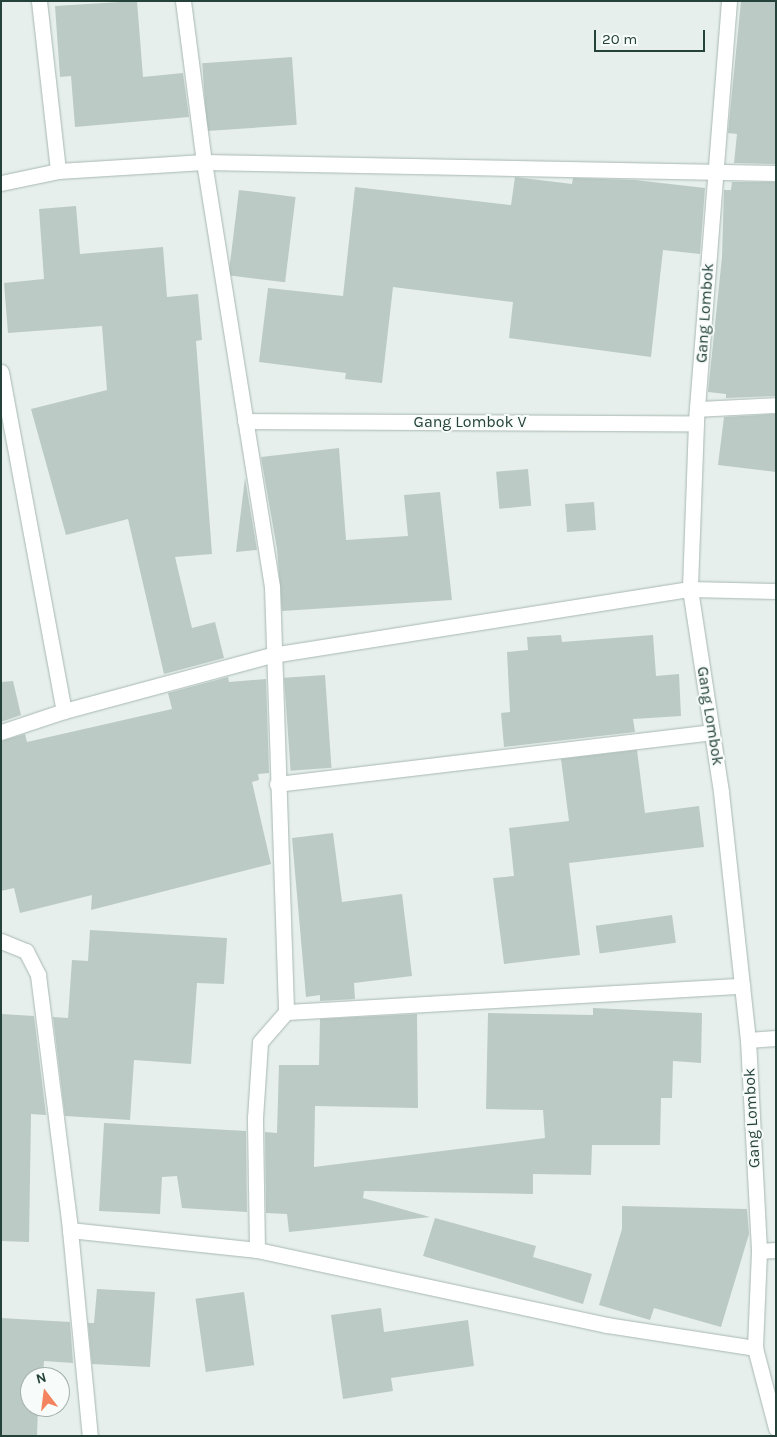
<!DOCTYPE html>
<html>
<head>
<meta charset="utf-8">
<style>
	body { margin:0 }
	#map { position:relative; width:777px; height:1437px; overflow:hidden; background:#e6efeb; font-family:Karla,sans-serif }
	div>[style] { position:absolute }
	.building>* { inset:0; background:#bbcac4; transform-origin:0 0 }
	.roads { filter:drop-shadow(0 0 1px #a8b8b2) drop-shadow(0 0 1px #a8b8b2) }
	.lane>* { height:15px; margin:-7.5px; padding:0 7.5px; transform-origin:7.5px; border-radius:7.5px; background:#fff }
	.street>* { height:15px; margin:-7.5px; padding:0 7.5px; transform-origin:7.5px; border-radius:7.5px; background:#fff }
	span { translate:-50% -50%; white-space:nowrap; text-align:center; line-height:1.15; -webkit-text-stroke:4px #f7fbf9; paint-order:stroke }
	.street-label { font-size:16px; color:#24423a }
	.frame { position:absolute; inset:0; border:2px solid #24423a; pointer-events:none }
	.north { position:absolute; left:20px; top:1367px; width:50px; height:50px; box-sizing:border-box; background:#f7fbf9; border:1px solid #a3b1ad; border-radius:50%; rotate:345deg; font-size:14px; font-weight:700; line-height:20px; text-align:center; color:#24423a }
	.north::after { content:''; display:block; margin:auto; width:18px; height:22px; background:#f4845f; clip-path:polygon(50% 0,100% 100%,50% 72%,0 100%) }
	.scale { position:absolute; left:594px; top:30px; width:111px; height:22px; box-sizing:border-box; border:2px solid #24423a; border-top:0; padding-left:6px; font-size:15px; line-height:18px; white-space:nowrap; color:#24423a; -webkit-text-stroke:4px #f7fbf9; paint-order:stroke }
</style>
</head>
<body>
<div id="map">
	<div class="building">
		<div style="clip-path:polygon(137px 1px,143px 77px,183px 73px,189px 117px,75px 127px,71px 76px,60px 77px,55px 6px)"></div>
		<div style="clip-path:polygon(741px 1px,776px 1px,776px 164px,734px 163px,737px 134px,728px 133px)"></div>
		<div style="left:292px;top:57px;width:68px;height:90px;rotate:86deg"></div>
		<div style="clip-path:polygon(515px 177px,572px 184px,573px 178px,635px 180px,705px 188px,700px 254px,663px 250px,651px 357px,509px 338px,513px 302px,393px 287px,382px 383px,345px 379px,346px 373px,259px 362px,268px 288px,343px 296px,355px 187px,511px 205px)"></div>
		<div style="clip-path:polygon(732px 182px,776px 182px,776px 396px,726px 398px,726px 394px,708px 392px,722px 257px,724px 190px,731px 190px)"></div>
		<div style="left:239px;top:190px;width:57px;height:86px;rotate:7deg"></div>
		<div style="clip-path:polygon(76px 206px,80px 254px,163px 247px,167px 297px,198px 294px,202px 340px,196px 341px,212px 554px,175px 557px,192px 628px,215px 622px,224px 658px,164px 674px,128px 519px,66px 535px,31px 409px,107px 390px,102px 326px,8px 333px,4px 283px,44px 279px,39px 209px)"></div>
		<div style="clip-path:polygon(776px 414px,776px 472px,718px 465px,724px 417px)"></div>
		<div style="clip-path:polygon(339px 448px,346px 540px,408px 536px,404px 495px,440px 492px,452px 600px,282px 611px,277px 549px,261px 457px)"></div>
		<div style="left:528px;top:469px;width:37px;height:32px;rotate:85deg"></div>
		<div style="clip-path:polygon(245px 478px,257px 550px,236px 552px)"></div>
		<div style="left:594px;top:502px;width:28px;height:29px;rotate:86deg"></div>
		<div style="clip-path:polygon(561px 635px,562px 642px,653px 635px,656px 676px,679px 674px,681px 716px,633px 719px,635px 732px,504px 747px,501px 713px,510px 712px,507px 652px,528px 650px,527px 637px)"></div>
		<div style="left:325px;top:675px;width:93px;height:41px;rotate:86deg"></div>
		<div style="clip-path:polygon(228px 677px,229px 682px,266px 679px,269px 773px,258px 774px,259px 780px,252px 782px,271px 864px,91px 910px,92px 895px,20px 913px,14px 888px,1px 891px,1px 741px,25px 734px,27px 742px,172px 709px,168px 693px)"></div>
		<div style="clip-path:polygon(13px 681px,21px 715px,1px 722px,1px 682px)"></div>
		<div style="clip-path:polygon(637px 750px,645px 813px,699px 806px,704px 847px,569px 863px,580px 955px,504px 964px,493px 878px,514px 876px,509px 828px,569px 821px,561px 759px)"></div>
		<div style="clip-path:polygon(333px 833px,342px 902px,402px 894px,412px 976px,354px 983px,355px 999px,320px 1001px,320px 995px,306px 997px,292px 838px)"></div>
		<div style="left:672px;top:915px;width:28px;height:77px;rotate:82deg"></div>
		<div style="clip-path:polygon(90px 930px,227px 938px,224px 984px,197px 983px,191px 1064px,134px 1060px,130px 1120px,65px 1116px,53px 1017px,68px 1018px,72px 960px,88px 961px)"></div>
		<div style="clip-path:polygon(593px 1008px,702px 1013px,701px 1063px,673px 1061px,672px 1098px,661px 1098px,660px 1145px,592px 1145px,591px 1175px,533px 1174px,533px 1194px,364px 1191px,363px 1198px,430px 1217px,289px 1232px,287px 1214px,266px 1213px,265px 1132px,277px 1133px,279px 1065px,319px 1065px,320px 1019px,417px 1014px,418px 1108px,315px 1106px,314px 1167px,545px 1138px,543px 1110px,486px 1109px,488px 1013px,593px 1015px)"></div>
		<div style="clip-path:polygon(1px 1014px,34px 1016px,46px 1115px,31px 1114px,29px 1242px,1px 1241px)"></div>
		<div style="clip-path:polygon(104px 1123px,246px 1131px,247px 1212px,182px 1208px,177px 1176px,162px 1177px,160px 1214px,99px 1211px)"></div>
		<div style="clip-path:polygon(622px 1206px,747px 1209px,749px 1234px,721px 1327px,654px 1308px,650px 1320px,599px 1305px,622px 1229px)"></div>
		<div style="clip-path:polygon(435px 1218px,536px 1246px,533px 1257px,592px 1274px,583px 1304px,423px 1256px)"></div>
		<div style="clip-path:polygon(97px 1289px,155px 1292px,150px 1367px,92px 1364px,88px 1323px,94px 1323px)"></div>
		<div style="left:244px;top:1292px;width:74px;height:49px;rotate:82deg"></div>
		<div style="clip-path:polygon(381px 1308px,384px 1332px,468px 1320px,474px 1366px,391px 1378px,393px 1391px,343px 1399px,331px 1315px)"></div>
		<div style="clip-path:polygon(1px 1318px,70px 1322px,73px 1363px,44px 1361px,43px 1377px,30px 1377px,30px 1407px,38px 1407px,37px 1436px,1px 1436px)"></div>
	</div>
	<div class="roads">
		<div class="lane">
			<div style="left:697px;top:409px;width:79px;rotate:-2.9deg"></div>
		</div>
		<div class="street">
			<div style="left:39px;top:1px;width:171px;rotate:83.6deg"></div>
			<div style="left:58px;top:171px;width:146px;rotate:-3.5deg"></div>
			<div style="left:204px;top:162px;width:572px;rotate:1.1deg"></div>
			<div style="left:183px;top:1px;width:162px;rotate:82.6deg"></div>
			<div style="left:204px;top:162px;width:430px;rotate:80.9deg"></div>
			<div style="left:272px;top:587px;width:425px;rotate:88.1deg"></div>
			<div style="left:729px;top:1px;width:423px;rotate:94.5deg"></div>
			<div style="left:696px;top:423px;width:166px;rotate:92.1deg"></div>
			<div style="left:690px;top:589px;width:205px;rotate:81.3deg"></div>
			<div style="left:721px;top:792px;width:249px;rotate:83.8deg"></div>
			<div style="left:748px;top:1040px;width:211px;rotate:87deg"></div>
			<div style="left:759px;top:1251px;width:97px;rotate:92.4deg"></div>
			<div style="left:755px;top:1348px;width:83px;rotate:75.3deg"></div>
			<div style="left:1px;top:183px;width:58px;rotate:-11.9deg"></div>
			<div style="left:1px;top:372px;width:345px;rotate:79.5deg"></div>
			<div style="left:245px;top:421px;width:451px;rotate:0.3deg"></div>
			<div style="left:1px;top:732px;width:66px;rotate:-18.4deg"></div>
			<div style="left:64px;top:711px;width:215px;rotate:-15.1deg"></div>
			<div style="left:272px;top:655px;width:423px;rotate:-9deg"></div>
			<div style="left:690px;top:589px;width:86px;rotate:1.3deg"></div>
			<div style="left:277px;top:784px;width:438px;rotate:-6.8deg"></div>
			<div style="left:1px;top:941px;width:27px;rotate:22deg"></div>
			<div style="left:26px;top:951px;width:27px;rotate:63deg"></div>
			<div style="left:38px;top:975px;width:257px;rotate:82.8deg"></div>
			<div style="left:70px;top:1230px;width:188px;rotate:6.1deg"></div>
			<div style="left:257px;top:1250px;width:358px;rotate:12.1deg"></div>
			<div style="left:607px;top:1325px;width:150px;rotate:8.8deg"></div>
			<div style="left:748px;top:1040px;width:28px;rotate:-4deg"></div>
			<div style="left:70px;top:1230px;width:207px;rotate:84.5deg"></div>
			<div style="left:257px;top:1250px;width:132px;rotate:-90.9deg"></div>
			<div style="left:255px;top:1118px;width:76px;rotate:-86.2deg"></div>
			<div style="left:260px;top:1042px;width:40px;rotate:-49deg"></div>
			<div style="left:286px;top:1012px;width:457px;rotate:-3.3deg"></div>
			<div style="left:759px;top:1251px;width:17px;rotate:-3deg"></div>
		</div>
	</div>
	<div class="street-label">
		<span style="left:705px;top:313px;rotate:-86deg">Gang Lombok</span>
		<span style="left:470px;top:422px">Gang Lombok V</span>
		<span style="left:710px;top:716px;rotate:81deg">Gang Lombok</span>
		<span style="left:752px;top:1118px;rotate:-93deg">Gang Lombok</span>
	</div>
	<div class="frame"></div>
	<div class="north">N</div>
	<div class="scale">20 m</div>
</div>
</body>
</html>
